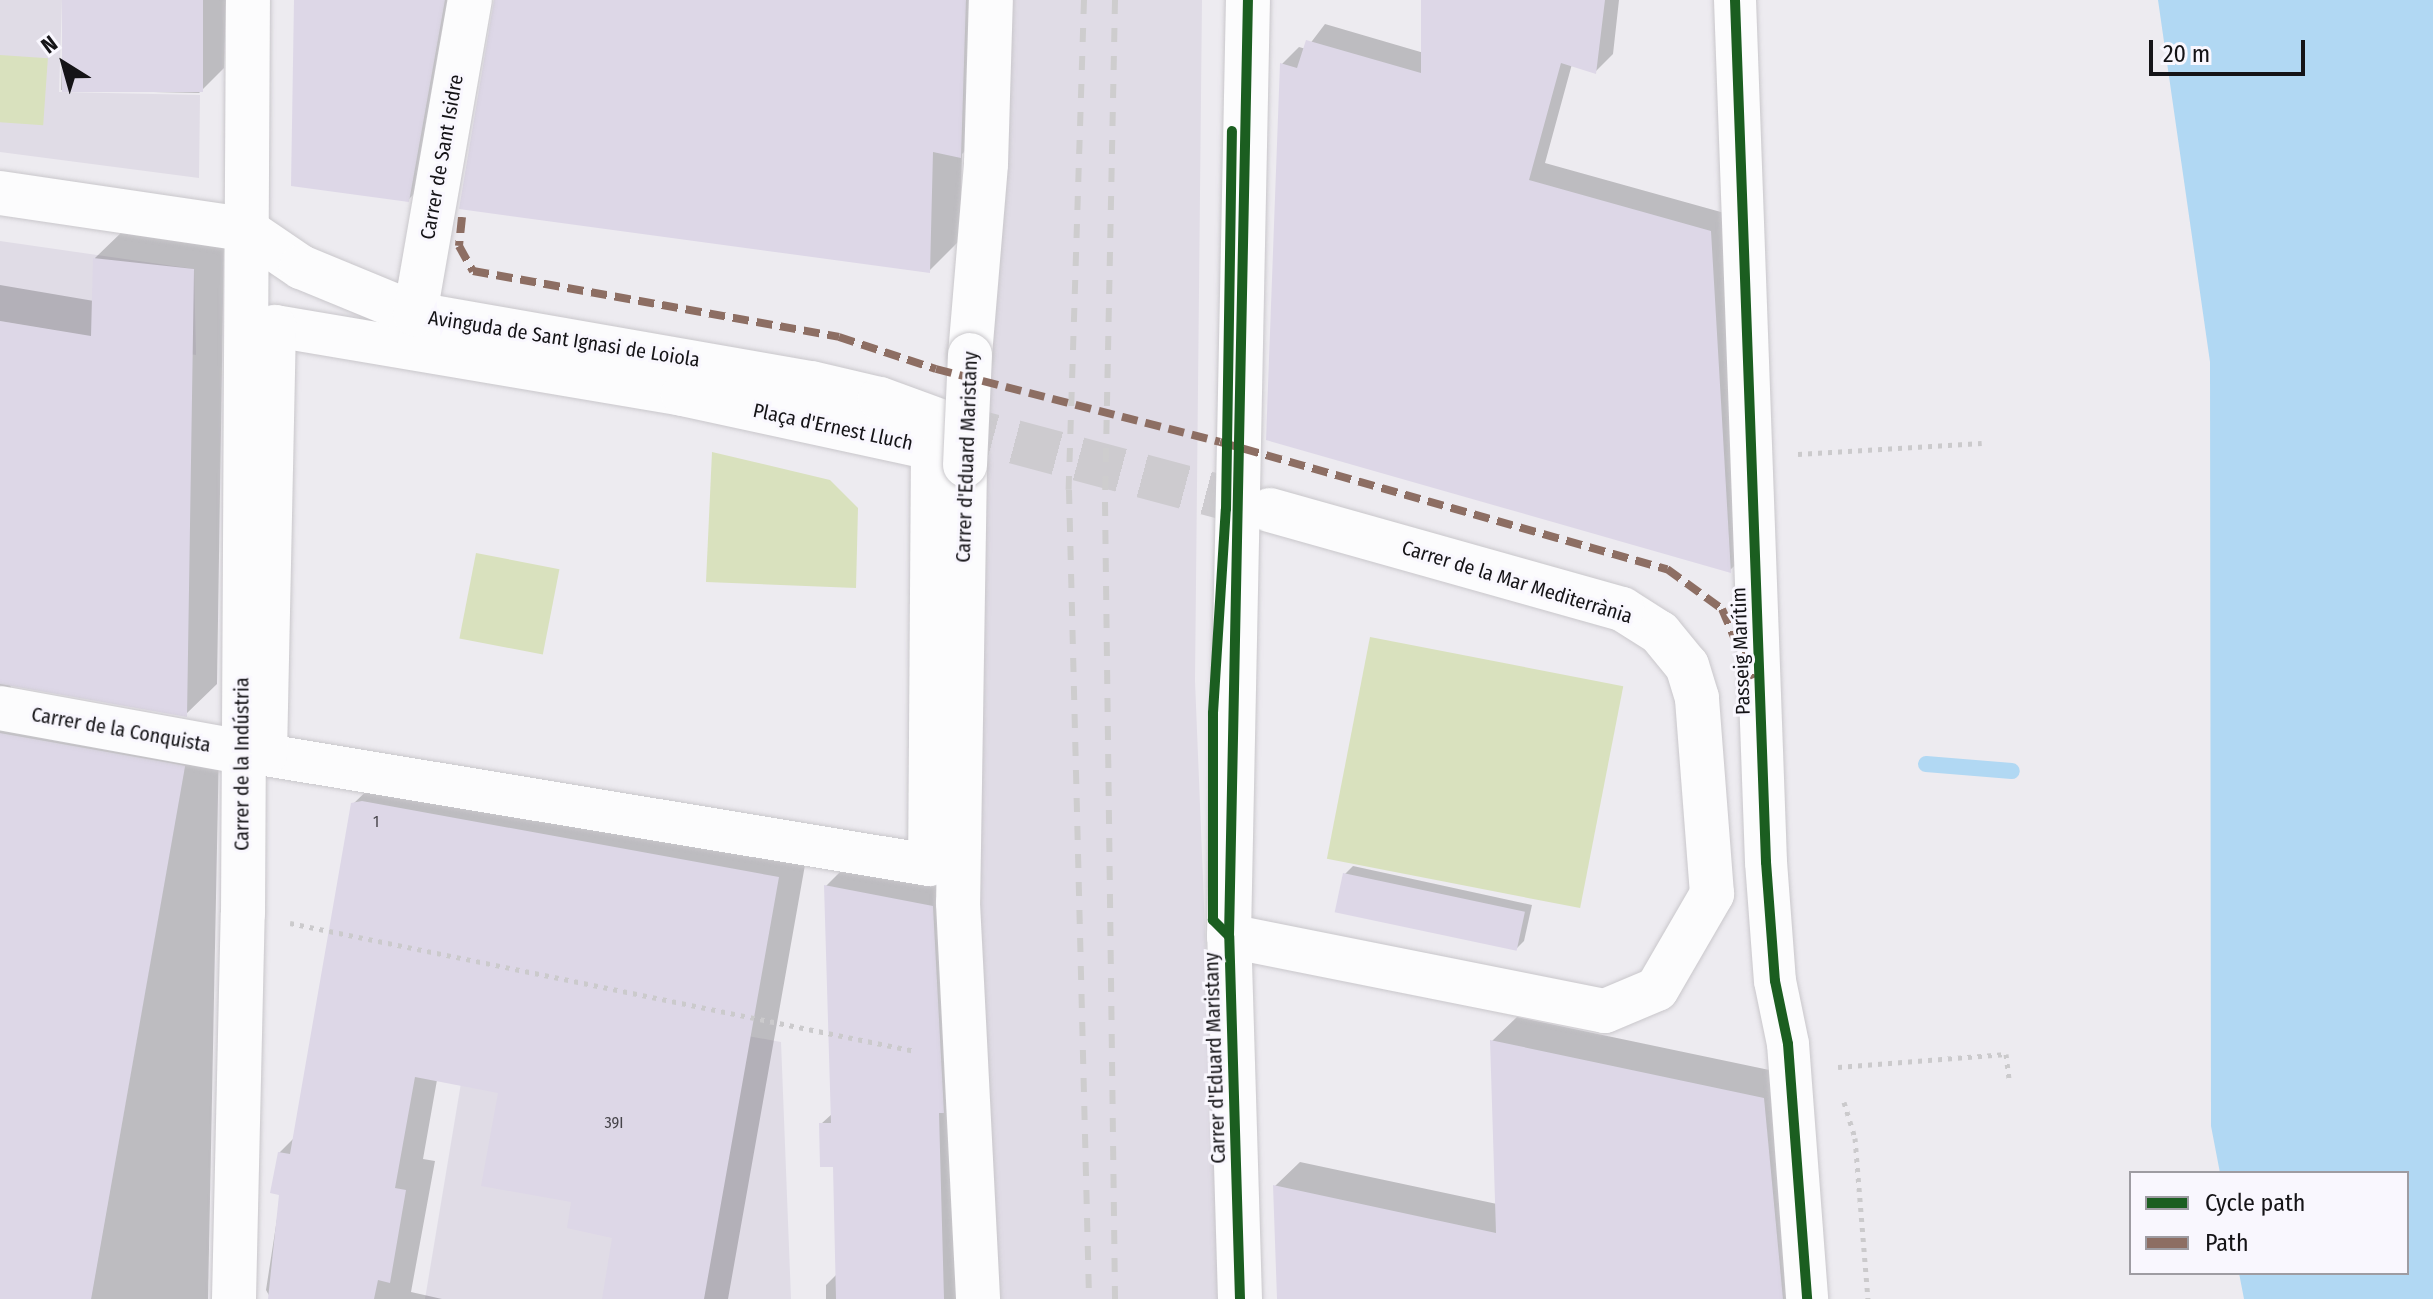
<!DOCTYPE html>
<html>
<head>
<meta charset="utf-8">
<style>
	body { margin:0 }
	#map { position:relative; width:2433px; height:1299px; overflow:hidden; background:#edebf0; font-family:"Fira Sans Condensed",sans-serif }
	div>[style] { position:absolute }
	.built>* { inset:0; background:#e0dce6 }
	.green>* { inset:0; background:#d9e1be; transform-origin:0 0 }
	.water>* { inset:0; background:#b1d8f3 }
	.shadow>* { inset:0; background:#0003 }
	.stream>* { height:16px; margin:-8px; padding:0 8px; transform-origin:8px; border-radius:8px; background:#b1d8f3 }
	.building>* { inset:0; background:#ddd7e7; transform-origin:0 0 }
	.minor-tunnel>* { height:44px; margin-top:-22px; transform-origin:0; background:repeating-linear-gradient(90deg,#cdcbcf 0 44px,transparent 0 66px) }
	.path>* { height:5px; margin-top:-2.5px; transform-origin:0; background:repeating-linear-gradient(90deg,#cbcacc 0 4px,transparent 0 10px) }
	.roads { filter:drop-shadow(0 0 2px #c9c7cb) drop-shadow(0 0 2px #c9c7cb) }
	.pedestrian>* { height:42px; margin:-21px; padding:0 21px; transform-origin:21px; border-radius:21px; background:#fcfcfd }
	.minor>* { height:44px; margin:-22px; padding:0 22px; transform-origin:22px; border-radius:22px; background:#fcfcfd }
	.rail>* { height:6px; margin-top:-3px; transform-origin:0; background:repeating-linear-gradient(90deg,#cecdce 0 14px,transparent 0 28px) }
	.bridges { filter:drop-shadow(0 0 2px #c9c7cb) drop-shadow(0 0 2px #c9c7cb) }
	.minor-bridge>* { height:44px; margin:-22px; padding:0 22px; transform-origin:22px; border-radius:22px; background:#fcfcfd }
	.quiet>* { height:8px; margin-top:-4px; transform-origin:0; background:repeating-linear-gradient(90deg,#8d6e63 0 16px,transparent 0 24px) }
	.cycleway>* { height:10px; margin:-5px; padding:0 5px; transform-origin:5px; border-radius:5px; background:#1b5e20 }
	span { translate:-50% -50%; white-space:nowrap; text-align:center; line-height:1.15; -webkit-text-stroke:6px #f9f7fe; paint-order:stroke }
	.number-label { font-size:16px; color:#47454b }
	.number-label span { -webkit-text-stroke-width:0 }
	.street-label { font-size:20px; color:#151417 }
	.legend { position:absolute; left:2129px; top:1171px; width:280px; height:104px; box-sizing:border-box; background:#f9f7fe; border:2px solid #9e9ca2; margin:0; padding:10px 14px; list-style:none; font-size:24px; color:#151417 }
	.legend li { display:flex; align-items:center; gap:16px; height:40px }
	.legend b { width:40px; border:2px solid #9e9ca2 }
	.north { position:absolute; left:24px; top:24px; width:80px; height:80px; -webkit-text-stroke:6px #f9f7fe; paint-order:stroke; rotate:323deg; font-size:22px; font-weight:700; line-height:32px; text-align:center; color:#151417 }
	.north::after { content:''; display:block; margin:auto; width:28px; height:36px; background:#151417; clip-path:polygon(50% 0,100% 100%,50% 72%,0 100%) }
	.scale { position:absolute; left:2149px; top:40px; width:156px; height:36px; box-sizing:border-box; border:4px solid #151417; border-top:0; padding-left:10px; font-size:24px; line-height:28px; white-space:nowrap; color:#151417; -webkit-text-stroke:6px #f9f7fe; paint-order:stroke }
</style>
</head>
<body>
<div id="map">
	<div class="built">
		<div style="clip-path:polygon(0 0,62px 0,59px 92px,200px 95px,199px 178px,0 152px)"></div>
		<div style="clip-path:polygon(999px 0,1202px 0,1195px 681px,1220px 1299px,988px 1299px,967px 633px)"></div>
		<div style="clip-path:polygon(0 241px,194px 269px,196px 355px,0 321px)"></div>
		<div style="clip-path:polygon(477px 987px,781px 1042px,791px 1299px,425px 1299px)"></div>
	</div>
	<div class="green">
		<div style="left:0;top:55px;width:48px;height:67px;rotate:4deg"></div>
		<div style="clip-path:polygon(712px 452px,830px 480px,858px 508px,856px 588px,706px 582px)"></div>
		<div style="left:476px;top:553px;width:85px;height:87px;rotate:11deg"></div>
		<div style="left:1370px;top:637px;width:258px;height:226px;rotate:11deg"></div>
	</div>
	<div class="water">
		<div style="clip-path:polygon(2158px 0,2433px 0,2433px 1299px,2244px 1299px,2239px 1273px,2407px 1273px,2407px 1173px,2220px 1173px,2211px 1126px,2210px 362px)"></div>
	</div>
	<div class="shadow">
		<div style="clip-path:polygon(64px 0,226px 0,224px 68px,199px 93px,61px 90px)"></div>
		<div style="clip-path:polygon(296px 0,469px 0,439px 169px,408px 200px)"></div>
		<div style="clip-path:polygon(495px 0,995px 0,991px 125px,962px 154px,960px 240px,929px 271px)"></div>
		<div style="clip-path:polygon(1426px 0,1619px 0,1613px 54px,1596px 71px,1572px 64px,1545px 163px,1728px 214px,1747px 554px,1730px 570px,1282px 64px,1299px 47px,1306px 49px,1325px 24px,1424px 53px)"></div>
		<div style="clip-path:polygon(126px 228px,224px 239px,217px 684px,186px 714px,9px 682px,14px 696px,219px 747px,208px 1299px,0 1299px,0 285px,94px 301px,95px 258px)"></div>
		<div style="clip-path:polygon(383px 775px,808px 848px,728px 1299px,604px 1299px,615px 1236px,573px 1201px,500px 1092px,437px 1080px,423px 1159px,435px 1161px,411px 1292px,442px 1299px,271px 1299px,266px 1290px,281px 1193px,279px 1153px,294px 1138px,353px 804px)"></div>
		<div style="clip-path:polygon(855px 857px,962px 877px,975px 1299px,826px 1299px,826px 1285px,838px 1273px,835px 1164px,821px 1124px,833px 1113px,826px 886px)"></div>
		<div style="clip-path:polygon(1353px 866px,1532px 905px,1524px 941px,1516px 949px,1345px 874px)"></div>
		<div style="clip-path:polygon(1517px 1017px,1788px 1074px,1810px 1299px,1279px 1299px,1275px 1186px,1300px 1162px,1497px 1204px,1492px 1041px)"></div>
	</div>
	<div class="stream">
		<div style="left:1926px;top:764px;width:86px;rotate:4.7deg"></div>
	</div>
	<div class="building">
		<div style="left:62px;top:0;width:141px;height:92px"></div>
		<div style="clip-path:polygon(294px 0,445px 0,409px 202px,291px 186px)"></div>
		<div style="clip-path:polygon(494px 0,966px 0,961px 158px,933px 152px,930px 273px,459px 209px)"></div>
		<div style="clip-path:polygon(1421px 0,1605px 0,1596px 74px,1561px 63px,1529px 180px,1711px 231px,1731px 573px,1266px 440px,1280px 63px,1297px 68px,1306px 40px,1421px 73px)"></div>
		<div style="clip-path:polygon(93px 258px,194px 269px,187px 717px,0 684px,0 321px,91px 336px)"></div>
		<div style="left:0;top:733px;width:188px;height:566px;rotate:10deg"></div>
		<div style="clip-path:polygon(362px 801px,779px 877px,704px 1299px,602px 1299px,612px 1238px,567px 1228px,571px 1202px,481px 1186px,498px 1093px,415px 1077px,395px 1188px,406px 1190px,390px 1283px,378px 1280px,374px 1299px,268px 1299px,279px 1195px,270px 1193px,278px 1152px,290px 1154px,351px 803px)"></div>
		<div style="left:1343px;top:873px;width:186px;height:40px;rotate:12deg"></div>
		<div style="clip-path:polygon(824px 885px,933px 906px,944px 1113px,939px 1113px,944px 1299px,836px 1299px,833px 1167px,820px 1167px,819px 1123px,831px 1123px)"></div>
		<div style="clip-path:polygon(1490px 1040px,1764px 1098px,1783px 1299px,1277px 1299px,1273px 1185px,1496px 1233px)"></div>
	</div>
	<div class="minor-tunnel">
		<div style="left:951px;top:425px;width:330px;rotate:14.9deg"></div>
	</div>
	<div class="path">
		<div style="left:1798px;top:454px;width:184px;rotate:-3.4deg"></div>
		<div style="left:290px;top:923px;width:638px;rotate:11.57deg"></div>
		<div style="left:1838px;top:1067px;width:169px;rotate:-4.4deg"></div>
		<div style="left:2006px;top:1054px;width:24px;rotate:83deg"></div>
		<div style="left:1844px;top:1102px;width:38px;rotate:73deg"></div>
		<div style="left:1855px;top:1138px;width:162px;rotate:85.4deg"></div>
	</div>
	<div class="roads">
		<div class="pedestrian">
			<div style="left:1735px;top:0;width:863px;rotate:87.94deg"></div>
			<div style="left:1766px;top:862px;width:119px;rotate:85.7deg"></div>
			<div style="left:1775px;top:981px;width:64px;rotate:78.3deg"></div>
			<div style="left:1788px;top:1044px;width:256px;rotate:85.7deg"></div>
			<div style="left:275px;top:326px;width:413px;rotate:9.6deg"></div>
			<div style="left:682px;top:395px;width:256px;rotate:12.2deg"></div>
			<div style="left:932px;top:449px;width:416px;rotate:90.4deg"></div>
			<div style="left:929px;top:865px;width:672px;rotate:-170.58deg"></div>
			<div style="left:266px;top:755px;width:429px;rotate:-88.8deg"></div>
		</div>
		<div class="minor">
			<div style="left:0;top:193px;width:248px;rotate:8.4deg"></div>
			<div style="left:245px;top:229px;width:68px;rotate:34.2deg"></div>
			<div style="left:301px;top:267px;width:123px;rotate:22.4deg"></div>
			<div style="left:415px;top:314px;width:402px;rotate:9.9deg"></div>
			<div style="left:811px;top:383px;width:71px;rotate:13.1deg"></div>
			<div style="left:880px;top:399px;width:76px;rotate:20.1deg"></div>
			<div style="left:415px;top:314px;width:319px;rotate:-80.1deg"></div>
			<div style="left:970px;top:355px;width:192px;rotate:-85.2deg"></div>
			<div style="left:986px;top:164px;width:164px;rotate:-88.3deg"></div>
			<div style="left:965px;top:465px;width:438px;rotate:90.9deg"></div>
			<div style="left:958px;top:903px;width:397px;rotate:87.1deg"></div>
			<div style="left:0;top:708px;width:245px;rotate:10.3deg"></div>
			<div style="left:1229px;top:936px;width:383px;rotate:11.3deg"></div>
			<div style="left:1605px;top:1011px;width:56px;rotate:-22.9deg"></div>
			<div style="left:1657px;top:989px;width:110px;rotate:-59.9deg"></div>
			<div style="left:1712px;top:894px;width:197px;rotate:-94.4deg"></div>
			<div style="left:1697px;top:698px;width:34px;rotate:-107deg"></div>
			<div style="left:1687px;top:666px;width:43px;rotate:-129.3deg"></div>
			<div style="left:1660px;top:633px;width:45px;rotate:-147.7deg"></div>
			<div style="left:1622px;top:609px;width:366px;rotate:-164.3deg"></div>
			<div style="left:234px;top:1299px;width:385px;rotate:-88.7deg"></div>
			<div style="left:243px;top:914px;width:914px;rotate:-89.69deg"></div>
			<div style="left:1240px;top:1299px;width:363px;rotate:-91.7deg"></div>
			<div style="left:1229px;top:936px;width:936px;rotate:-88.84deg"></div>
		</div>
	</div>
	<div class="rail">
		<div style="left:1084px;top:0;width:490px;rotate:91.8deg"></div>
		<div style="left:1069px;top:490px;width:809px;rotate:88.58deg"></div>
		<div style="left:1115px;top:0;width:502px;rotate:91.14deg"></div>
		<div style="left:1105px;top:502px;width:797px;rotate:89.28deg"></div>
	</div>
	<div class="bridges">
		<div class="minor-bridge">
			<div style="left:965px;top:465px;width:110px;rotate:-87.4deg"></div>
		</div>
	</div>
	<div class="quiet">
		<div style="left:462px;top:217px;width:29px;rotate:96deg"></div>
		<div style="left:459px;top:246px;width:29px;rotate:61deg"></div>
		<div style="left:473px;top:271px;width:372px;rotate:10.2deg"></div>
		<div style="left:839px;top:337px;width:102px;rotate:18.3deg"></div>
		<div style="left:936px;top:369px;width:293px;rotate:14.4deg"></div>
		<div style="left:1220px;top:442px;width:465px;rotate:15.9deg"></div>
		<div style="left:1667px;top:569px;width:68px;rotate:36deg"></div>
		<div style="left:1722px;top:609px;width:76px;rotate:66.8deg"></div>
	</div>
	<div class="cycleway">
		<div style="left:1735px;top:0;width:863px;rotate:87.94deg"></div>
		<div style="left:1766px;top:862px;width:119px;rotate:85.7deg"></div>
		<div style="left:1775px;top:981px;width:64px;rotate:78.3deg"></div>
		<div style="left:1788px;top:1044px;width:256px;rotate:85.7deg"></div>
		<div style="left:1229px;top:936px;width:23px;rotate:-135deg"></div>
		<div style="left:1213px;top:920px;width:207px;rotate:-90deg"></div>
		<div style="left:1213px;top:713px;width:204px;rotate:-86.4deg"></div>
		<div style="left:1226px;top:509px;width:378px;rotate:-89.1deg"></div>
		<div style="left:1240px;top:1299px;width:363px;rotate:-91.7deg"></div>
		<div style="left:1229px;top:936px;width:936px;rotate:-88.84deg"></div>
	</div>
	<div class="number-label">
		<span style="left:376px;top:822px">1</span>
		<span style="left:614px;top:1123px">39I</span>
	</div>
	<div class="street-label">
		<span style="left:442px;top:157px;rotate:-80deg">Carrer de Sant Isidre</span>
		<span style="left:564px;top:339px;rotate:9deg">Avinguda de Sant Ignasi de Loiola</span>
		<span style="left:833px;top:427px;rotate:12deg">Plaça d'Ernest Lluch</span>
		<span style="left:967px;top:457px;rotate:-88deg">Carrer d'Eduard Maristany</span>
		<span style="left:1517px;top:582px;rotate:17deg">Carrer de la Mar Mediterrània</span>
		<span style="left:1741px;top:651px;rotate:-92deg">Passeig Marítim</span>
		<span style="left:121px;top:730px;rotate:10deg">Carrer de la Conquista</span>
		<span style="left:242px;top:764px;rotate:-90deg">Carrer de la Indústria</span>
		<span style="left:1215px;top:1058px;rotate:-92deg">Carrer d'Eduard Maristany</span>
	</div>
	<ul class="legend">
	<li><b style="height:10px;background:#1b5e20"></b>Cycle path</li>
	<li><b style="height:10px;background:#8d6e63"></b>Path</li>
	</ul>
	<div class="north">N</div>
	<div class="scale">20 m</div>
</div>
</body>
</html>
